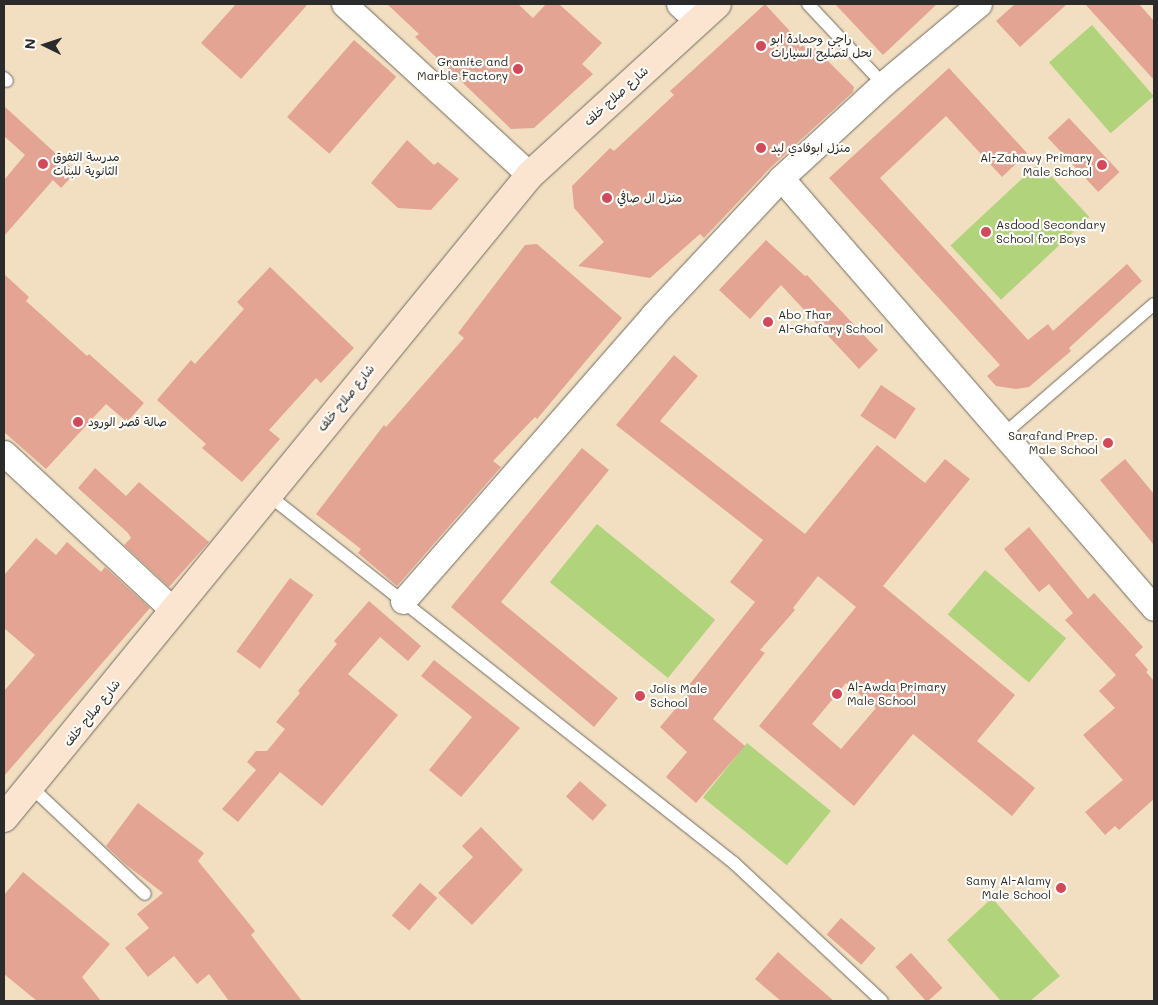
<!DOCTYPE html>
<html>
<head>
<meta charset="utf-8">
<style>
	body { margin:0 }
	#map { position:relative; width:1158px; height:1005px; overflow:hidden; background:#f2dfc1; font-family:Mali,"Playpen Sans Arabic",sans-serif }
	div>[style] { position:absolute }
	.green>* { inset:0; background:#b0d37c; transform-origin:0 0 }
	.building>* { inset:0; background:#e3a493; transform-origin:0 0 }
	.roads { filter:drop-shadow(0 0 1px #716a60) drop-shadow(0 0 1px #716a60) }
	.service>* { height:12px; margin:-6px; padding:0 6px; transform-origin:6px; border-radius:6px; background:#fff }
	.minor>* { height:25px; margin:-12.5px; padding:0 12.5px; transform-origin:12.5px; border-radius:12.5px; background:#fff }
	.secondary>* { height:28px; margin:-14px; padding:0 14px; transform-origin:14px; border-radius:14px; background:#fce5d0 }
	.dots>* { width:14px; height:14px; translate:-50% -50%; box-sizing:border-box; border:2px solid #fdfcf7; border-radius:50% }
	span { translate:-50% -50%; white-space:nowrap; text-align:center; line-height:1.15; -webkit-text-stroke:4.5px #fdfcf7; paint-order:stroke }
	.poi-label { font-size:12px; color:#2b2b2b }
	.left { translate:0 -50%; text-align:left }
	.right { translate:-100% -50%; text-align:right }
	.street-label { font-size:12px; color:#2b2b2b }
	.frame { position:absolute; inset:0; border:5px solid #2b2b2b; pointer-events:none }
	.north { position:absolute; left:20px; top:20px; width:50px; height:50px; -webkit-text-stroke:4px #fdfcf7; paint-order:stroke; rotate:274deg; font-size:14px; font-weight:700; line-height:20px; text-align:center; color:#2b2b2b }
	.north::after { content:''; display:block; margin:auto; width:18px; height:22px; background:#2b2b2b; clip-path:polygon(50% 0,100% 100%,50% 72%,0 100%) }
</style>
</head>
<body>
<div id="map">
	<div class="green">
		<div style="left:1092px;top:25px;width:94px;height:57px;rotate:49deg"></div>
		<div style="left:1039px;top:163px;width:74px;height:121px;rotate:47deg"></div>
		<div style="left:597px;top:524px;width:152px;height:75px;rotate:39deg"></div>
		<div style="left:985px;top:570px;width:106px;height:58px;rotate:40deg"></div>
		<div style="left:747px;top:743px;width:108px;height:70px;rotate:39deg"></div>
		<div style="clip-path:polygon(992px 898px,1060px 976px,1030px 1001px,1001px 1001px,947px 940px)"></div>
	</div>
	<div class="building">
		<div style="clip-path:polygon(236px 4px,308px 4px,241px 79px,201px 43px)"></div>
		<div style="clip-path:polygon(387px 4px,518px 4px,533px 18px,546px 4px,559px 4px,602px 43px,582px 64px,593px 74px,534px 128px,511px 129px,415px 37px,419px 34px)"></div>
		<div style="clip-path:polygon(765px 4px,810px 53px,815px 48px,854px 87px,853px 92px,771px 167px,704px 238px,700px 234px,650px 278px,578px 266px,604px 242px,574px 208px,572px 186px,610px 148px,614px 151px,674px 95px,670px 91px)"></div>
		<div style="clip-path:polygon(835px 4px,937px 4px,883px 55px)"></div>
		<div style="clip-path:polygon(1015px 4px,1067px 4px,1020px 47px,996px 21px)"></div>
		<div style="clip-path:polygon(1085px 4px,1139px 4px,1154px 21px,1154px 80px)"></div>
		<div style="left:354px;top:40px;width:56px;height:102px;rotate:41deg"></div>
		<div style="clip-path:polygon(949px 68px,1027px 153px,1002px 177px,946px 116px,880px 178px,1028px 340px,1048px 324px,1053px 331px,1127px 264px,1142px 281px,1069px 348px,1071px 351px,1029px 387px,1016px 389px,996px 386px,987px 376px,1000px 365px,829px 178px)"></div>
		<div style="clip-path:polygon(4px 106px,76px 172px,61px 188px,53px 180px,4px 236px,4px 180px,25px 155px,4px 136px)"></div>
		<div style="left:1069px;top:118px;width:74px;height:29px;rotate:47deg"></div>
		<div style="clip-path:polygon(407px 140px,434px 165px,438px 162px,459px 179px,431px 210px,398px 208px,371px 183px)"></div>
		<div style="clip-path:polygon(766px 240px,805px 276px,807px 275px,878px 350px,859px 369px,781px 285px,750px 319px,719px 290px)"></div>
		<div style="clip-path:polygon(537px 244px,622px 318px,537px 419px,535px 417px,493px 461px,501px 467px,397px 586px,358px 553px,361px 549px,316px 514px,384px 425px,386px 427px,464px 338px,458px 333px,525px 245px)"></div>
		<div style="clip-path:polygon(270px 267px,354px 348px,321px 383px,316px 378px,269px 430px,280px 439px,242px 482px,202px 448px,206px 444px,157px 400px,191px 360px,195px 364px,244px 309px,237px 302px)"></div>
		<div style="clip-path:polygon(4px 274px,29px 297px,26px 301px,87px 356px,89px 354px,144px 403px,127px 422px,106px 404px,46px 469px,4px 432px)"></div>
		<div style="clip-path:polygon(evenodd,674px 355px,698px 376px,660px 421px,805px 534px,877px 445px,925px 483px,945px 459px,970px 479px,883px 586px,1015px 695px,977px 741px,1035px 788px,1012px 816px,913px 734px,854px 806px,759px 726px,856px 607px,818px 576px,793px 608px,795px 610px,760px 650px,765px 653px,713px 719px,745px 746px,696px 803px,666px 777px,687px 752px,660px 727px,689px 693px,685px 690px,755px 602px,730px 582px,763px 540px,616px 425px,674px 355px,846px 683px,876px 708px,841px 749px,812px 724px,846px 683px)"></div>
		<div style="left:881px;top:385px;width:42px;height:37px;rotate:34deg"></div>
		<div style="clip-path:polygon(582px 448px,609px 470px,501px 602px,618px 698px,594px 727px,451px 607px)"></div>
		<div style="clip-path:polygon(1125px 459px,1154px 494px,1154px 545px,1100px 480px)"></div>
		<div style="clip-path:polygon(95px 468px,126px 496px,139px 482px,209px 542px,169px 587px,124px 545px,131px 538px,128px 533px,78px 488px)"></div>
		<div style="clip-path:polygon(1029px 527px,1088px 599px,1094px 593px,1143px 647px,1135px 655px,1148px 670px,1146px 672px,1154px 681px,1154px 799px,1119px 830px,1115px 826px,1105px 835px,1085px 812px,1123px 780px,1083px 735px,1115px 708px,1099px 691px,1116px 675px,1065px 620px,1073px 613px,1049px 584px,1039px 592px,1004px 549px)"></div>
		<div style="clip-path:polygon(36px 538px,56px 555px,67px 542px,101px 572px,105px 567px,150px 608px,4px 776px,4px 691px,35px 655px,4px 628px,4px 575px)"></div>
		<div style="left:290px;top:578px;width:29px;height:91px;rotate:36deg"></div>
		<div style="clip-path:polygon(369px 601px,421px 646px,408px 661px,380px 637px,348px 674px,398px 715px,322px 806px,280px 772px,238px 822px,222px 809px,256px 770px,247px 762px,256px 751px,267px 751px,285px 729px,276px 722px,300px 693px,298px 691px,337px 644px,334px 641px)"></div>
		<div style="clip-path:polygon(434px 660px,520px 728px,461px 797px,429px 770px,472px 717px,421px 676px)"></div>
		<div style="left:580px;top:781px;width:36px;height:21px;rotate:42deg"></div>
		<div style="clip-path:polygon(138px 803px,204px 853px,198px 861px,255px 931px,251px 935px,302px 1001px,229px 1001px,209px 974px,197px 984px,174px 956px,148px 977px,125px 948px,149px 928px,137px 914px,163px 893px,125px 864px,106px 846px)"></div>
		<div style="clip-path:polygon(481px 827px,523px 870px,472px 925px,438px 893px,473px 857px,462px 846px)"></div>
		<div style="clip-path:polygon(23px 872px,110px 944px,82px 977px,101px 1001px,37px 1001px,4px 974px,4px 895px)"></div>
		<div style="left:420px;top:883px;width:23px;height:43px;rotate:41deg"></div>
		<div style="left:841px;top:918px;width:46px;height:22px;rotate:41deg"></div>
		<div style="clip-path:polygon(778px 952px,805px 976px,834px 1001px,781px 1001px,755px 979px)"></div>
		<div style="left:911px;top:953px;width:47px;height:21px;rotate:48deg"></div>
	</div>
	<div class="roads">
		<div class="service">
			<div style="left:808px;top:4px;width:110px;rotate:46.8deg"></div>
			<div style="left:4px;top:78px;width:4px;rotate:45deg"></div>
			<div style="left:1004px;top:434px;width:198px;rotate:-40.9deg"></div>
			<div style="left:267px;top:494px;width:595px;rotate:38.31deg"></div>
			<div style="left:734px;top:863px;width:202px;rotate:43deg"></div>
			<div style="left:31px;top:787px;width:156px;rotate:43.2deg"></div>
		</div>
		<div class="minor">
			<div style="left:344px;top:4px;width:253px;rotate:42.6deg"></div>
			<div style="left:679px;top:4px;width:25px;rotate:42deg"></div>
			<div style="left:781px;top:178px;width:569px;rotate:49.06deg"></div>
			<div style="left:4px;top:453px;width:232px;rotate:42.9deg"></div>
			<div style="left:403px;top:601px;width:380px;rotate:-48.8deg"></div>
			<div style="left:653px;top:315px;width:187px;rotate:-46.9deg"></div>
			<div style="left:781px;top:178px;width:139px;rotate:-42.7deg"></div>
			<div style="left:883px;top:84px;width:125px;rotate:-39.8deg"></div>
		</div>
		<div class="secondary">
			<div style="left:4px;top:818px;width:831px;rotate:-50.72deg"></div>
			<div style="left:530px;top:175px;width:253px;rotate:-42.4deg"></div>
		</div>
	</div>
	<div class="dots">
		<div style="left:761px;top:46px;background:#d1495b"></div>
		<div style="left:518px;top:69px;background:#d1495b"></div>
		<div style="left:761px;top:148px;background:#d1495b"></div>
		<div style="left:43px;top:164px;background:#d1495b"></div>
		<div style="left:1102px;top:165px;background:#d1495b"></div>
		<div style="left:607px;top:198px;background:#d1495b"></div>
		<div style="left:986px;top:232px;background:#d1495b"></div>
		<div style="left:768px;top:322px;background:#d1495b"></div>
		<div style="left:78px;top:422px;background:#d1495b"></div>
		<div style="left:1108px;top:443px;background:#d1495b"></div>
		<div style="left:837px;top:694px;background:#d1495b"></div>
		<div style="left:640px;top:696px;background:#d1495b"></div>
		<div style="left:1061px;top:888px;background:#d1495b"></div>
	</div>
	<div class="poi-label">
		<span class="left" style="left:771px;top:46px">راجي وحمادة ابو<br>نحل لتصليح السيارات</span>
		<span class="right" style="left:508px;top:69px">Granite and<br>Marble Factory</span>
		<span class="left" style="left:771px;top:148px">منزل ابوفادي لبد</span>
		<span class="left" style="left:53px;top:164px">مدرسة التفوق<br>الثانوية للبنات</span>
		<span class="right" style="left:1092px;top:165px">Al-Zahawy Primary<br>Male School</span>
		<span class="left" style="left:617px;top:198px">منزل ال صافي</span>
		<span class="left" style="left:996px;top:232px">Asdood Secondary<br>School for Boys</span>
		<span class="left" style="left:778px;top:322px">Abo Thar<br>Al-Ghafary School</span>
		<span class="left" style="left:88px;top:422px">صالة قصر الورود</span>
		<span class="right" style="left:1098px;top:443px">Sarafand Prep.<br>Male School</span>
		<span class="left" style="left:847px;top:694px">Al-Awda Primary<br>Male School</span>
		<span class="left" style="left:650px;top:696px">Jolis Male<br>School</span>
		<span class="right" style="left:1051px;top:888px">Samy Al-Alamy<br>Male School</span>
	</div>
	<div class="street-label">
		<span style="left:616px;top:96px;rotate:-42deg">شارع صلاح خلف</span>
		<span style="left:346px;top:398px;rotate:-51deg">شارع صلاح خلف</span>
		<span style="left:92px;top:713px;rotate:-51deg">شارع صلاح خلف</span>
	</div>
	<div class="frame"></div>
	<div class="north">N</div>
</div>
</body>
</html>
